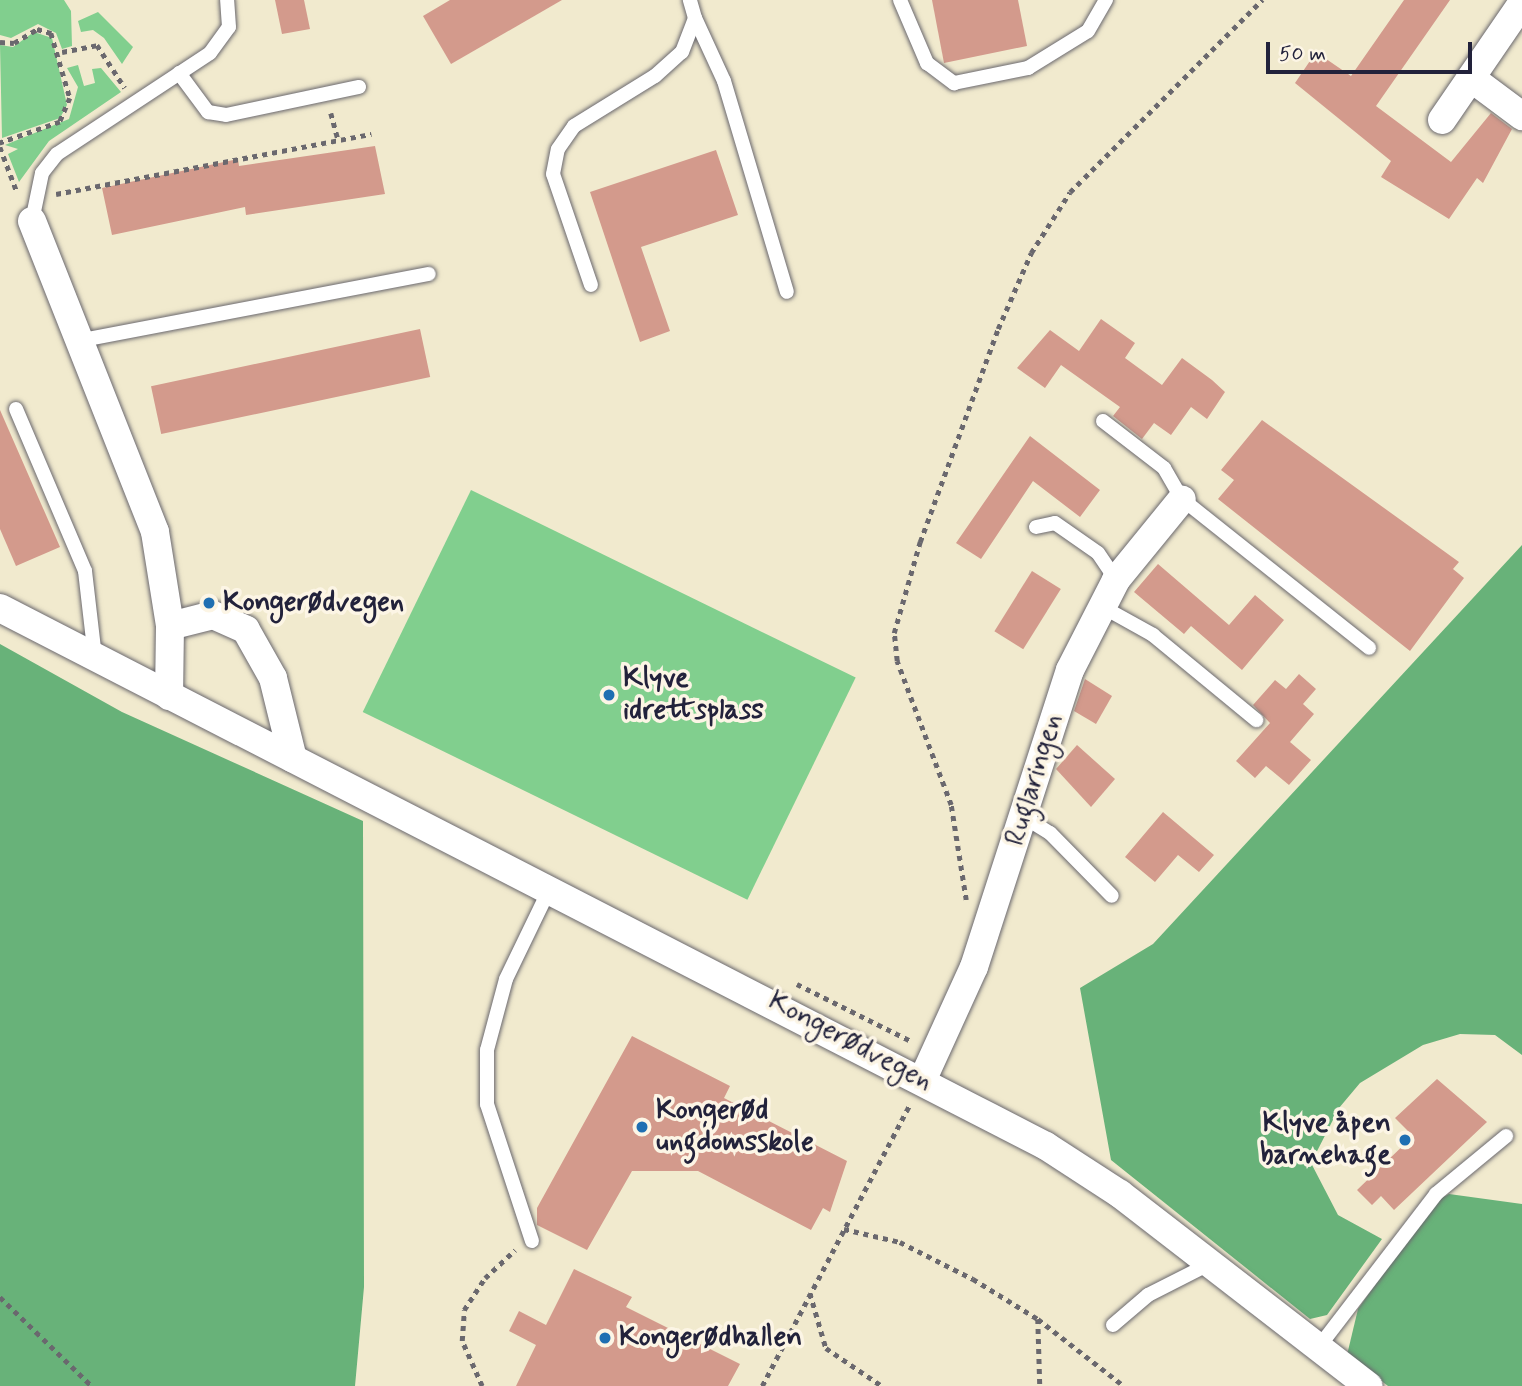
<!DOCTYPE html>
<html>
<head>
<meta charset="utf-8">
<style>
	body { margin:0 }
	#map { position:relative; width:1522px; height:1386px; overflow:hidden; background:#f1eace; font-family:Mynerve,sans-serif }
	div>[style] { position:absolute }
	.green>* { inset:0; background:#81cf8e; transform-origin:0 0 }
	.forest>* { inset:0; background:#68b279 }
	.building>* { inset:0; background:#d39a8c; transform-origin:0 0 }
	.path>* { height:4.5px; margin-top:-2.25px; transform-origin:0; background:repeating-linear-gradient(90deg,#6a686e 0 5px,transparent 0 10px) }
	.roads { filter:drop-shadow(0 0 2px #6a686e) drop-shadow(0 0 2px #6a686e) }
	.lane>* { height:14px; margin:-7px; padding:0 7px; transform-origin:7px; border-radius:7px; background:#fff }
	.street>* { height:28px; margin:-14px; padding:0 14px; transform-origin:14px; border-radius:14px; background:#fff }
	.dots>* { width:19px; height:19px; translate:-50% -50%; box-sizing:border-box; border:4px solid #fcf5e5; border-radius:50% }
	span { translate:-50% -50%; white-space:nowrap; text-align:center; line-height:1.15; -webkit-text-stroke:7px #fcf5e5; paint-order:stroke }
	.poi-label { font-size:28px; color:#22223b; font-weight:700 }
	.left { translate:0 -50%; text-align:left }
	.right { translate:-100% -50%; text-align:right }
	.street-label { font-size:28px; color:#22223b }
	.scale { position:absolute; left:1266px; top:42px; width:206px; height:32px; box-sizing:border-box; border:4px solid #22223b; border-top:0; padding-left:9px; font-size:21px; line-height:24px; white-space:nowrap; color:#22223b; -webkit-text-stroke:5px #fcf5e5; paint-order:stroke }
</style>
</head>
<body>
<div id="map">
	<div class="green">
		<div style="clip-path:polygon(0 0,64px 0,71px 11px,72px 46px,62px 49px,56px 33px,38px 24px,11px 38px,0 35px)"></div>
		<div style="clip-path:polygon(98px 12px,133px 47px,122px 64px,104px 38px,93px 30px,81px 32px,78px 21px)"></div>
		<div style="clip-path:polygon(34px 32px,52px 38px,67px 105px,60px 118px,2px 138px,0 45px,13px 47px)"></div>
		<div style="clip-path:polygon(78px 65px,84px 86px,95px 83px,92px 69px,101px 68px,121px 92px,49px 141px,19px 182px,8px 154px,18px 149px,5px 145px,69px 119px,78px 87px,67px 68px)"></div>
		<div style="left:471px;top:490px;width:428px;height:247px;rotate:26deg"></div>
	</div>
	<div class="forest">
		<div style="clip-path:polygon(1522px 545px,1522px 1055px,1495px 1035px,1460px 1034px,1423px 1045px,1360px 1083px,1339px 1108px,1311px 1163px,1338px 1215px,1382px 1239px,1327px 1315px,1310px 1319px,1111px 1160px,1080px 988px,1153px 944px)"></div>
		<div style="clip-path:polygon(0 644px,122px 712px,363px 821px,364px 1287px,355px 1386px,0 1386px)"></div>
		<div style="clip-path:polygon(1449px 1194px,1522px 1204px,1522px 1386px,1388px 1386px,1347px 1355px,1358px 1309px,1434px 1202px)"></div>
	</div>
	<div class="building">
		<div style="clip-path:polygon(275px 0,304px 0,310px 29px,282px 34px)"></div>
		<div style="clip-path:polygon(450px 0,562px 0,451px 64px,423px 16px)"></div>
		<div style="clip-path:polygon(932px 0,1018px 0,1027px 46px,944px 63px)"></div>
		<div style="clip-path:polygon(1404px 0,1450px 0,1376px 106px,1451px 162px,1491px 113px,1512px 129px,1483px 183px,1477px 178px,1449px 219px,1381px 177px,1391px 161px,1295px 83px,1316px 52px,1351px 76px)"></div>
		<div style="clip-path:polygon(375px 146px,385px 194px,246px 215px,245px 207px,112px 235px,102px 188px,238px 159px,239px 166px)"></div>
		<div style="clip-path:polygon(716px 150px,738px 215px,641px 247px,670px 331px,640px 342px,590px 192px)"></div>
		<div style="clip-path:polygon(1101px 319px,1135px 343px,1125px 358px,1162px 385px,1182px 358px,1212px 380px,1225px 392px,1207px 419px,1191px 407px,1171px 435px,1154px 423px,1142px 439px,1113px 416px,1120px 407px,1061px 365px,1045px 388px,1017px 368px,1050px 330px,1079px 351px)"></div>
		<div style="left:420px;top:329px;width:49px;height:275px;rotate:78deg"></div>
		<div style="clip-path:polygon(0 410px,60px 547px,16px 566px,0 529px)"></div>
		<div style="clip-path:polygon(1262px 420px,1459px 562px,1453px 569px,1464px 578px,1410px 651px,1218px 499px,1234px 480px,1221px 470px)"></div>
		<div style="clip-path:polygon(1030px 436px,1100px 490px,1080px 517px,1033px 481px,981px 559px,956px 543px)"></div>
		<div style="clip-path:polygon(1158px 564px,1229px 625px,1255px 595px,1284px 620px,1242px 670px,1191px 626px,1184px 634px,1134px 592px)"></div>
		<div style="left:1032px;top:571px;width:34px;height:71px;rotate:32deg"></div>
		<div style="clip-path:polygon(1299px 674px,1316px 689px,1303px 704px,1314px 714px,1290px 742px,1311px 760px,1289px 785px,1266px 766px,1255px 778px,1236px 761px,1270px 723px,1253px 705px,1275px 680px,1286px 689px)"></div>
		<div style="clip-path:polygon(1085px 679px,1112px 696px,1096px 724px,1074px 711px)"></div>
		<div style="clip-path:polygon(1077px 745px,1115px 779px,1091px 807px,1056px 769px)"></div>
		<div style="clip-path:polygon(1163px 812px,1214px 855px,1199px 872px,1178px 855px,1155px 882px,1125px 857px)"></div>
		<div style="clip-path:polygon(632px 1036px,730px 1086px,724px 1098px,847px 1161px,830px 1212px,823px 1208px,811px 1230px,698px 1171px,632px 1171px,587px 1250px,537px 1225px,537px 1208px)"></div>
		<div style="clip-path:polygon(1437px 1079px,1487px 1122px,1394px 1210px,1381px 1196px,1372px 1205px,1357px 1190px,1413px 1136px,1395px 1118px)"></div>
		<div style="clip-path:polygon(574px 1269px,632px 1297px,626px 1307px,740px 1364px,728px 1386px,516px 1386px,536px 1345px,509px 1331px,519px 1311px,546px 1325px)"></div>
	</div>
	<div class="path">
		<div style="left:0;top:42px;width:14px;rotate:4deg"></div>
		<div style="left:14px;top:43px;width:27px;rotate:-31deg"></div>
		<div style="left:37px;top:29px;width:15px;rotate:16deg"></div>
		<div style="left:51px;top:33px;width:68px;rotate:73.7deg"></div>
		<div style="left:70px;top:98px;width:26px;rotate:113deg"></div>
		<div style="left:60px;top:122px;width:64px;rotate:160.7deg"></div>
		<div style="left:62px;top:52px;width:36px;rotate:-11deg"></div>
		<div style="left:97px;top:45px;width:51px;rotate:56.9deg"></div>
		<div style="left:331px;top:113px;width:27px;rotate:75deg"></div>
		<div style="left:0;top:147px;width:48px;rotate:69.3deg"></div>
		<div style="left:56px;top:194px;width:321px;rotate:-10.8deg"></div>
		<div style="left:966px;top:900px;width:96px;rotate:-99deg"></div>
		<div style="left:951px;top:805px;width:154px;rotate:-110.6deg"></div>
		<div style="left:897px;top:661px;width:28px;rotate:-96deg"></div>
		<div style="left:894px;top:633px;width:95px;rotate:-74.1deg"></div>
		<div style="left:920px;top:542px;width:227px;rotate:-69.9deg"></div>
		<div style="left:998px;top:329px;width:83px;rotate:-66.5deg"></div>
		<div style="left:1031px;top:253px;width:72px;rotate:-57.4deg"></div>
		<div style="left:1070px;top:192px;width:272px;rotate:-45deg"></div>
		<div style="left:797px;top:984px;width:127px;rotate:26.6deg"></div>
		<div style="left:844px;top:1229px;width:57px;rotate:13.1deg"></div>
		<div style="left:900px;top:1242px;width:82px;rotate:26.9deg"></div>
		<div style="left:973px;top:1279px;width:76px;rotate:31.6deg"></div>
		<div style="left:1038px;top:1319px;width:109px;rotate:37.9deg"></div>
		<div style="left:810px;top:1293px;width:57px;rotate:73.8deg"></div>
		<div style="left:826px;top:1348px;width:68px;rotate:34.2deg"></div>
		<div style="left:0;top:1297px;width:128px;rotate:44.1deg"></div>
		<div style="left:1038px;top:1319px;width:67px;rotate:88.3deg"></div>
		<div style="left:482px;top:1386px;width:49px;rotate:-114deg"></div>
		<div style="left:462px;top:1341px;width:31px;rotate:-86deg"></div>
		<div style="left:464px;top:1310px;width:38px;rotate:-57deg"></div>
		<div style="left:485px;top:1278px;width:41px;rotate:-43deg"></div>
		<div style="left:762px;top:1386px;width:316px;rotate:-62.3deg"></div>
	</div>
	<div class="roads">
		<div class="lane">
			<div style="left:900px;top:0;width:69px;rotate:66.8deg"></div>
			<div style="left:927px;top:63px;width:34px;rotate:37deg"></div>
			<div style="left:954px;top:83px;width:76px;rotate:-11.5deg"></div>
			<div style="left:1028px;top:68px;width:70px;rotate:-31.7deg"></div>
			<div style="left:1088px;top:31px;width:36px;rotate:-60deg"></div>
			<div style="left:695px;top:18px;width:69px;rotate:65.3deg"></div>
			<div style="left:724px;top:81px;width:220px;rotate:73.4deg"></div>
			<div style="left:179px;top:73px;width:49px;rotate:53.4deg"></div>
			<div style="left:208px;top:112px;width:18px;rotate:9deg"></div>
			<div style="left:226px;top:115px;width:136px;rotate:-11.9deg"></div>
			<div style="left:32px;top:221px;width:49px;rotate:-78.2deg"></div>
			<div style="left:42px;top:173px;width:24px;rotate:-52deg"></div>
			<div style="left:57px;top:154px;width:183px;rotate:-33.4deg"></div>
			<div style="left:210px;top:53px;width:32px;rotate:-54deg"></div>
			<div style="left:229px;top:27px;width:27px;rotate:-94deg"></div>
			<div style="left:591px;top:285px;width:117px;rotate:-108.9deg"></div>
			<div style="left:553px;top:174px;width:25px;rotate:-79deg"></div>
			<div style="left:558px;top:149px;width:28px;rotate:-55deg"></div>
			<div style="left:574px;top:126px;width:95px;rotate:-31.7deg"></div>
			<div style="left:655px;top:76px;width:36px;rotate:-42deg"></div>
			<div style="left:682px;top:52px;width:36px;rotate:-69deg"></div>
			<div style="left:695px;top:18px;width:19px;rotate:-106deg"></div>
			<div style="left:77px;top:341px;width:358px;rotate:-10.8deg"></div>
			<div style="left:16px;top:409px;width:176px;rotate:66.9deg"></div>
			<div style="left:85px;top:571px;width:87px;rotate:83.4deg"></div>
			<div style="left:1103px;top:421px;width:77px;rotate:37.6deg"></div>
			<div style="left:1164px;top:468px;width:36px;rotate:60deg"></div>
			<div style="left:1182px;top:499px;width:239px;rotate:38.5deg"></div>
			<div style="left:1036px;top:527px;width:19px;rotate:-12deg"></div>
			<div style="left:1055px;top:523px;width:52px;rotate:34.9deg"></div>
			<div style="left:1098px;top:553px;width:32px;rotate:56deg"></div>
			<div style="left:1101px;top:606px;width:60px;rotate:29.1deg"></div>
			<div style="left:1153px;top:635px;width:134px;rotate:39.5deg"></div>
			<div style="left:1024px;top:817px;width:31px;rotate:32deg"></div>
			<div style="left:1050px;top:833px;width:88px;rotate:45.5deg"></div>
			<div style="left:532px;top:1241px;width:144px;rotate:-108.2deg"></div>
			<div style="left:487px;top:1104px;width:54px;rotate:-90deg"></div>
			<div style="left:487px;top:1050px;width:73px;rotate:-75deg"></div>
			<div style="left:506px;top:979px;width:101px;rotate:-64.2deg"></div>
			<div style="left:1113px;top:1325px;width:46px;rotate:-40.6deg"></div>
			<div style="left:1148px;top:1295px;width:71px;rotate:-26.9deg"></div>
			<div style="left:1318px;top:1348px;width:194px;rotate:-52.5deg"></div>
			<div style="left:1436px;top:1194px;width:91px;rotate:-39.6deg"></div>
		</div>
		<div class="street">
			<div style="left:1471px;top:78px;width:64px;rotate:36.7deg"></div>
			<div style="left:1442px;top:120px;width:142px;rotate:-55.6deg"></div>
			<div style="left:32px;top:221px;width:334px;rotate:68.4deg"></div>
			<div style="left:155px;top:532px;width:95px;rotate:80.9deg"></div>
			<div style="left:170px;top:626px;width:70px;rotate:90.8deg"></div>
			<div style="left:0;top:608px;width:1176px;rotate:27.22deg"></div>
			<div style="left:1046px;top:1146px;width:88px;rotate:33deg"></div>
			<div style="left:1120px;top:1194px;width:314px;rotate:37.7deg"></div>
			<div style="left:170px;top:626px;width:44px;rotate:-14.3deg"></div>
			<div style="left:213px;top:615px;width:36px;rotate:24deg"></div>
			<div style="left:246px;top:630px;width:55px;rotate:60.6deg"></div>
			<div style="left:273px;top:678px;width:83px;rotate:76.1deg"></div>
			<div style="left:922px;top:1081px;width:125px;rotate:-65.5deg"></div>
			<div style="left:974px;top:967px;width:312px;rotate:-72.1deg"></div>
			<div style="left:1070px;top:670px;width:101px;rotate:-62.9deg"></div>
			<div style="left:1116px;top:580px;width:104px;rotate:-50.8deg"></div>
		</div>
	</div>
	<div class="dots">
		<div style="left:209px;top:603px;background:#1f6fb2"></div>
		<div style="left:609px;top:695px;background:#1f6fb2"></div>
		<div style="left:642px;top:1127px;background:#1f6fb2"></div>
		<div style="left:1405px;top:1140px;background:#1f6fb2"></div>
		<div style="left:605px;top:1338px;background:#1f6fb2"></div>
	</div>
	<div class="poi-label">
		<span class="left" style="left:223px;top:603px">Kongerødvegen</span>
		<span class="left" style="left:623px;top:695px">Klyve<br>idrettsplass</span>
		<span class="left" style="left:656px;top:1127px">Kongerød<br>ungdomsskole</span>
		<span class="right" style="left:1391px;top:1140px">Klyve åpen<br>barnehage</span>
		<span class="left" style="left:619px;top:1338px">Kongerødhallen</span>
	</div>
	<div class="street-label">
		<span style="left:1035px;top:780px;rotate:-73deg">Ruglaringen</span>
		<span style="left:850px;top:1042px;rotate:28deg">Kongerødvegen</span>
	</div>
	<div class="scale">50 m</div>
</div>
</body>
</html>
